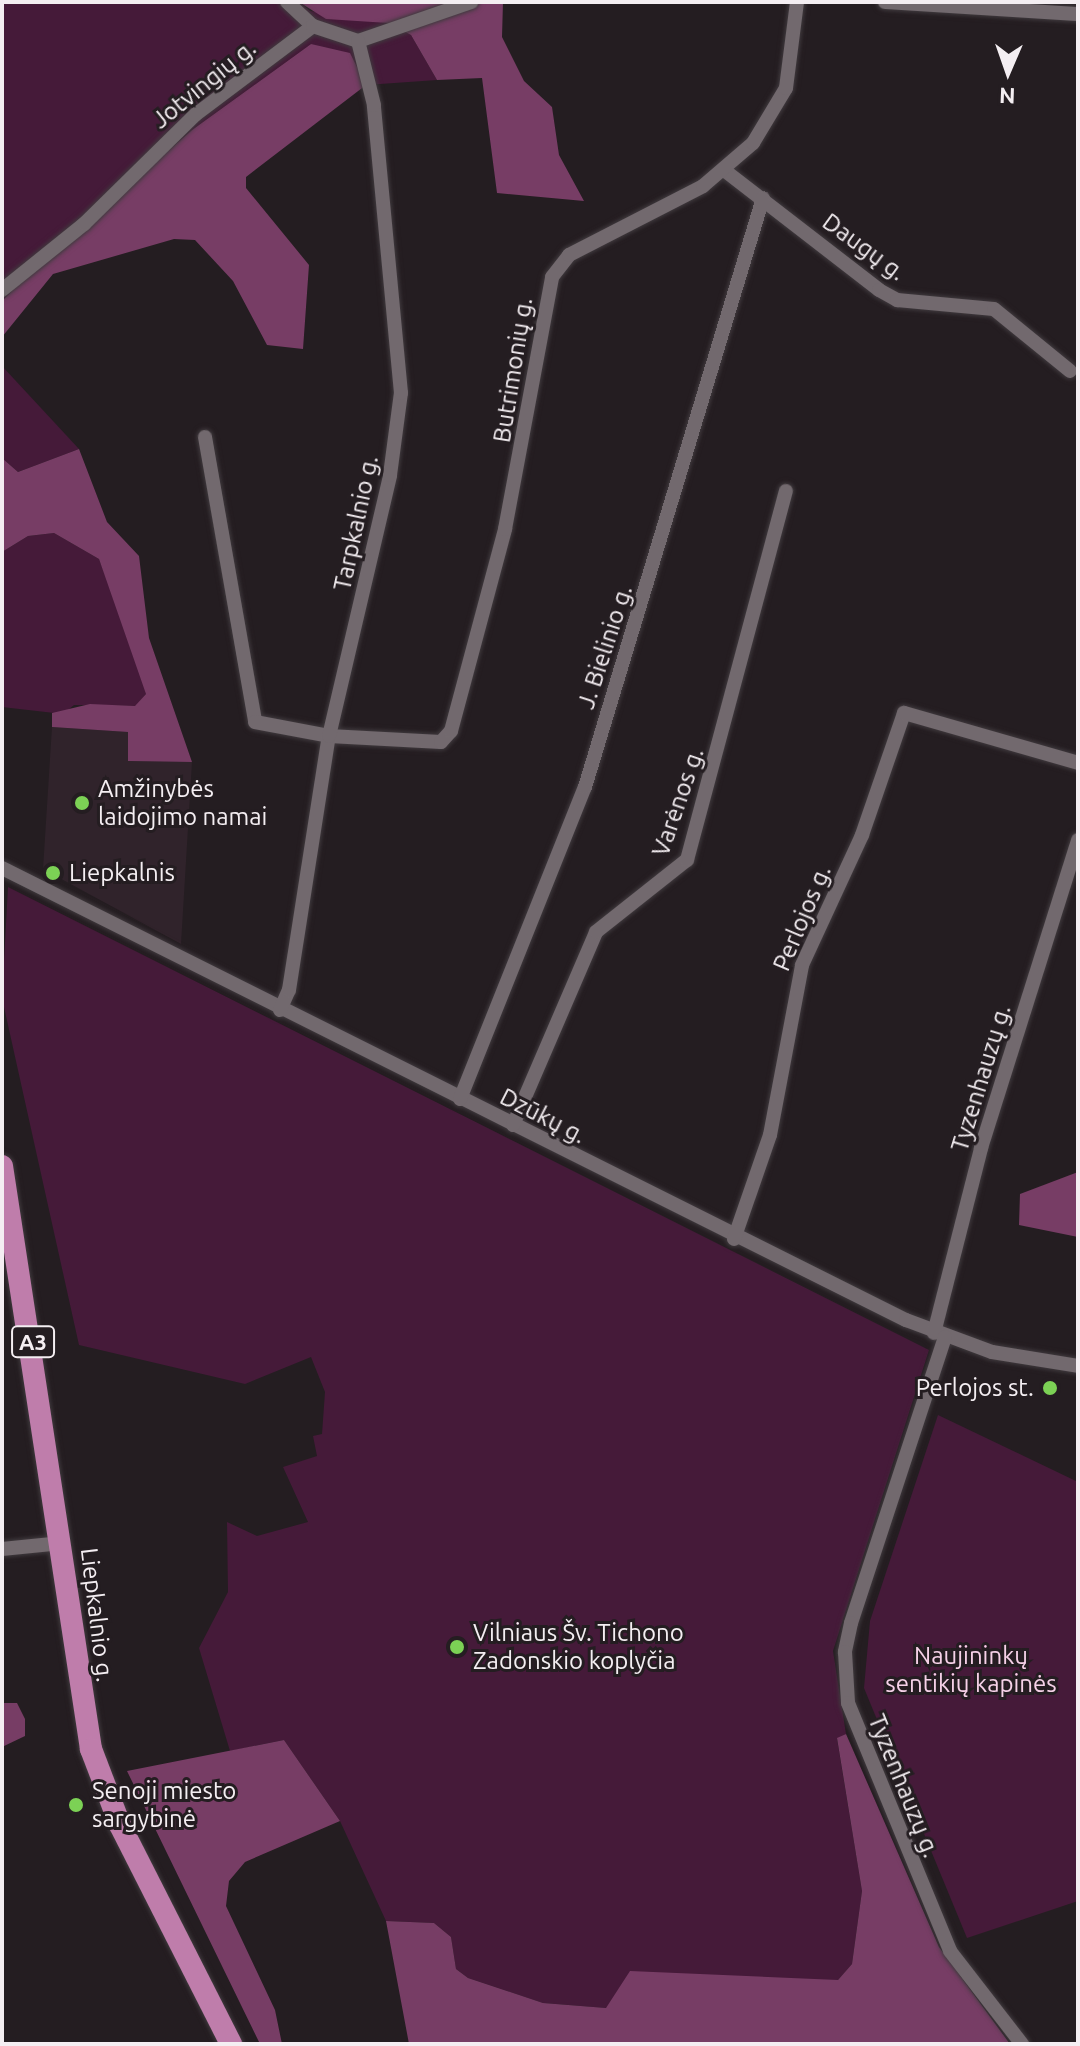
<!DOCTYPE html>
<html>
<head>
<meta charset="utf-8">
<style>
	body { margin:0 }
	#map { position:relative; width:1080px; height:2046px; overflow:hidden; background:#241d21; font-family:Ubuntu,sans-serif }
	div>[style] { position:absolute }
	.built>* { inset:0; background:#30232b }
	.green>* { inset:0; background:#451a39 }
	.forest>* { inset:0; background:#773d65 }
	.roads { filter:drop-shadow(0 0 2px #403a3e) drop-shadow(0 0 2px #403a3e) }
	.street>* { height:14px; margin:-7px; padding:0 7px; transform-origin:7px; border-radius:7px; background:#72696e }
	.primary>* { height:22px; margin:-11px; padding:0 11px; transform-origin:11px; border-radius:11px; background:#bf7dab }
	.dots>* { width:22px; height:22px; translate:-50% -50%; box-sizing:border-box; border:4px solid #241d21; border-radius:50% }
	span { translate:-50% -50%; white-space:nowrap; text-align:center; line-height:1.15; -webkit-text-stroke:6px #241d21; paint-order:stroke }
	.shield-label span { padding:2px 6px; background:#241d21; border:2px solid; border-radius:6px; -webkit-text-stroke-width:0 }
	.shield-label { font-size:22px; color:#f4eef2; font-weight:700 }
	.street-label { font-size:24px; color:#f4eef2 }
	.poi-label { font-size:24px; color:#f4eef2 }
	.left { translate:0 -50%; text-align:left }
	.right { translate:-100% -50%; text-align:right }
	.park-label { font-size:24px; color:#f6d1e8 }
	.frame { position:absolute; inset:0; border:4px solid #f4eef2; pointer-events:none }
	.north { position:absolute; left:968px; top:32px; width:80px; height:80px; -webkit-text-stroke:6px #241d21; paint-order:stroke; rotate:182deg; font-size:22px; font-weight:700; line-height:32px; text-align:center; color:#f4eef2 }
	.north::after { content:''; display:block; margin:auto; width:28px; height:36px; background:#f4eef2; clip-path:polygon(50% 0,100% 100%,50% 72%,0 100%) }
</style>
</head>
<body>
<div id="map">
	<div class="built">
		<div style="clip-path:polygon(52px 727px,129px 732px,128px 761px,192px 762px,181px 944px,43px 869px)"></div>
	</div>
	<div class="green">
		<div style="clip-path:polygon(2px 2px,299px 2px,310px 11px,388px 23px,411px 35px,437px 80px,366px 85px,311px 44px,192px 130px,2px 301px)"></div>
		<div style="clip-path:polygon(2px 366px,79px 449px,18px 472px,2px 458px)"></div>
		<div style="clip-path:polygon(54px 533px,99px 559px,145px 678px,146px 694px,136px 706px,74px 705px,63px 714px,2px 707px,2px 552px,28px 536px)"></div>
		<div style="clip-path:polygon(8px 887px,929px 1350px,833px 1651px,846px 1734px,837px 1739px,862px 1891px,852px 1964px,838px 1980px,606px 2008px,543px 2003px,468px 1978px,456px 1969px,451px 1937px,434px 1923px,386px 1921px,340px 1821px,284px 1740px,230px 1751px,199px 1648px,228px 1592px,227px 1522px,257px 1536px,308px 1522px,283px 1467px,317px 1456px,313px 1436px,322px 1434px,325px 1392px,311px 1357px,245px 1384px,79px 1345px,2px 998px)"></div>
		<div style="clip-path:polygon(938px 1415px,1078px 1482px,1078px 1901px,967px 1938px,864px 1688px,870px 1621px)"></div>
	</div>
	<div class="forest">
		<div style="clip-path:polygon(299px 2px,503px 2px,502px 37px,524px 81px,552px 107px,559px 155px,584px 201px,497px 193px,482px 78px,437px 80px,411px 35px,388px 23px,326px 19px)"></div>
		<div style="clip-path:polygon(311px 44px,350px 53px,366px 85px,246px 177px,246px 188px,309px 265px,303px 349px,267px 345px,233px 281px,195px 240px,174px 239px,53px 274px,2px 337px,2px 301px,30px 273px,192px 130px)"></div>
		<div style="clip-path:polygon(79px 449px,107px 522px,139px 556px,149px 638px,192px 762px,128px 761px,128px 732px,52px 727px,52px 713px,90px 704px,135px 706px,146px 694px,99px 559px,54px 533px,28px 536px,2px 552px,2px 458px,18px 472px)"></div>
		<div style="clip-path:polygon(1078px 1172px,1078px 1237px,1019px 1225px,1020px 1194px)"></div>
		<div style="clip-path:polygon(2px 1703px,17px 1703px,25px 1719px,25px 1736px,2px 1747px)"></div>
		<div style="clip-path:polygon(846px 1734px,939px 1947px,1010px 2044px,409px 2044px,386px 1921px,434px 1923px,451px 1937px,456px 1969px,468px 1978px,543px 2003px,606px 2008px,630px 1971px,838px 1980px,852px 1964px,862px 1891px,837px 1738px)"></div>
		<div style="clip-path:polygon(284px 1740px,340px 1821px,245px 1862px,229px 1881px,226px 1906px,275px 2010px,282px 2044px,260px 2044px,127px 1771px)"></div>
	</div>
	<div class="roads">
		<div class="street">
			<div style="left:287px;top:2px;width:35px;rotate:43deg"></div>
			<div style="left:885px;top:2px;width:193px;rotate:3.6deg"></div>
			<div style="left:724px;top:170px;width:196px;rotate:37.7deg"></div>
			<div style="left:879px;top:290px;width:21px;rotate:29deg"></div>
			<div style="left:897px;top:300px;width:97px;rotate:5.3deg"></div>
			<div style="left:994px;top:309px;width:98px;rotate:39.2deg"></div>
			<div style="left:2px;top:290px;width:105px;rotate:-38.8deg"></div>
			<div style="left:84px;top:224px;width:156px;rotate:-44.5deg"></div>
			<div style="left:195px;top:115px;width:148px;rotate:-37deg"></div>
			<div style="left:313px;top:26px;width:47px;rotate:18.4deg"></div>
			<div style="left:358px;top:41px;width:120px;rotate:-19deg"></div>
			<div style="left:205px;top:437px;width:289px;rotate:80deg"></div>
			<div style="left:255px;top:722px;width:75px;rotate:10.7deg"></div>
			<div style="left:329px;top:736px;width:112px;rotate:3.1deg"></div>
			<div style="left:441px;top:742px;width:15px;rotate:-48deg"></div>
			<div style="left:451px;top:731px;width:209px;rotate:-75deg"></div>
			<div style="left:505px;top:529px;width:256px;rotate:-79.4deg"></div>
			<div style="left:552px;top:277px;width:28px;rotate:-52deg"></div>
			<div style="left:569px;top:255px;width:151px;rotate:-27.2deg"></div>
			<div style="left:703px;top:186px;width:66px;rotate:-40.7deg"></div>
			<div style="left:753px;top:143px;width:64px;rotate:-59deg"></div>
			<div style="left:786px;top:88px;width:87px;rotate:-82.7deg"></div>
			<div style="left:2px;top:868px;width:1011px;rotate:26.57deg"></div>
			<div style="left:906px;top:1320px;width:92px;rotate:20.4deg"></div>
			<div style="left:992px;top:1352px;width:87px;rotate:9.2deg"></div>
			<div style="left:280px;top:1010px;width:22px;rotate:-66deg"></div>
			<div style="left:289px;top:990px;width:257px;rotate:-81.1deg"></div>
			<div style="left:329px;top:736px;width:268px;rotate:-76.8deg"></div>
			<div style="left:390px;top:475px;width:83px;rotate:-82.4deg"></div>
			<div style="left:401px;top:393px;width:289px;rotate:-95.4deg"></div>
			<div style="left:374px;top:105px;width:66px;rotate:-104deg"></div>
			<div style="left:460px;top:1099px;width:336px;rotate:-68.2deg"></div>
			<div style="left:585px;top:787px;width:615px;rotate:-73.18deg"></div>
			<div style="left:513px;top:1125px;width:210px;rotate:-66.7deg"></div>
			<div style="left:596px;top:932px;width:116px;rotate:-38.4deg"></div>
			<div style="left:687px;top:860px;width:382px;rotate:-75deg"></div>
			<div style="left:734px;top:1239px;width:110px;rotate:-70.9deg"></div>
			<div style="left:770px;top:1135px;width:173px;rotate:-79.3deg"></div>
			<div style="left:802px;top:965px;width:143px;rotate:-65.2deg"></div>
			<div style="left:862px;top:835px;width:129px;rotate:-71deg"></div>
			<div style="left:904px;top:713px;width:181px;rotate:16deg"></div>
			<div style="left:934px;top:1333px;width:191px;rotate:-75.7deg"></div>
			<div style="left:981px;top:1148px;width:323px;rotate:-72.5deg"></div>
			<div style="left:945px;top:1337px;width:301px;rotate:108.2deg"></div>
			<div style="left:851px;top:1623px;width:30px;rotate:102deg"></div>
			<div style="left:845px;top:1652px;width:51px;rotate:86.6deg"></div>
			<div style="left:848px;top:1703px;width:268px;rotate:67.6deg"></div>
			<div style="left:950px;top:1951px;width:118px;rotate:52.3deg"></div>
			<div style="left:2px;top:1549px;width:60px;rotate:-5.7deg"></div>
		</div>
		<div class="primary">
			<div style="left:2px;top:1166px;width:590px;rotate:81.32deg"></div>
			<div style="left:91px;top:1749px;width:81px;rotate:69.1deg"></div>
			<div style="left:120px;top:1825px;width:246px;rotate:63.1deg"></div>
		</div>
	</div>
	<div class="dots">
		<div style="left:82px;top:803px;background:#7cd155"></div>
		<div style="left:53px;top:873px;background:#7cd155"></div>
		<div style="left:1050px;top:1388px;background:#7cd155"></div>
		<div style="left:457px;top:1647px;background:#7cd155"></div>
		<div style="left:76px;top:1805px;background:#7cd155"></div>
	</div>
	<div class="shield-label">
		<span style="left:33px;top:1342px">A3</span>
	</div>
	<div class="street-label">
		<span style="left:204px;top:84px;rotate:-39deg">Jotvingių g.</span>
		<span style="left:864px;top:247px;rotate:36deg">Daugų g.</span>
		<span style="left:513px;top:370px;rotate:-81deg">Butrimonių g.</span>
		<span style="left:356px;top:523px;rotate:-78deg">Tarpkalnio g.</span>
		<span style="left:605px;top:647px;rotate:-72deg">J. Bielinio g.</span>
		<span style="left:678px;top:802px;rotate:-71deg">Varėnos g.</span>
		<span style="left:802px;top:918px;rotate:-67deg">Perlojos g.</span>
		<span style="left:981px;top:1078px;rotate:-73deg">Tyzenhauzų g.</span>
		<span style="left:543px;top:1116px;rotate:27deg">Dzūkų g.</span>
		<span style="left:97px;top:1615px;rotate:83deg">Liepkalnio g.</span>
		<span style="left:904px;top:1786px;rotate:68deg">Tyzenhauzų g.</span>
	</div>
	<div class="poi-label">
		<span class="left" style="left:98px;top:803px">Amžinybės<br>laidojimo namai</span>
		<span class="left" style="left:69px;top:873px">Liepkalnis</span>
		<span class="right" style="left:1034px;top:1388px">Perlojos st.</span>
		<span class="left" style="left:473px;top:1647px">Vilniaus Šv. Tichono<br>Zadonskio koplyčia</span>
		<span class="left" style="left:92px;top:1805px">Senoji miesto<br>sargybinė</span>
	</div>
	<div class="park-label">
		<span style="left:971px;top:1670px">Naujininkų<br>sentikių kapinės</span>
	</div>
	<div class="frame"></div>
	<div class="north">N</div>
</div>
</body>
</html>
